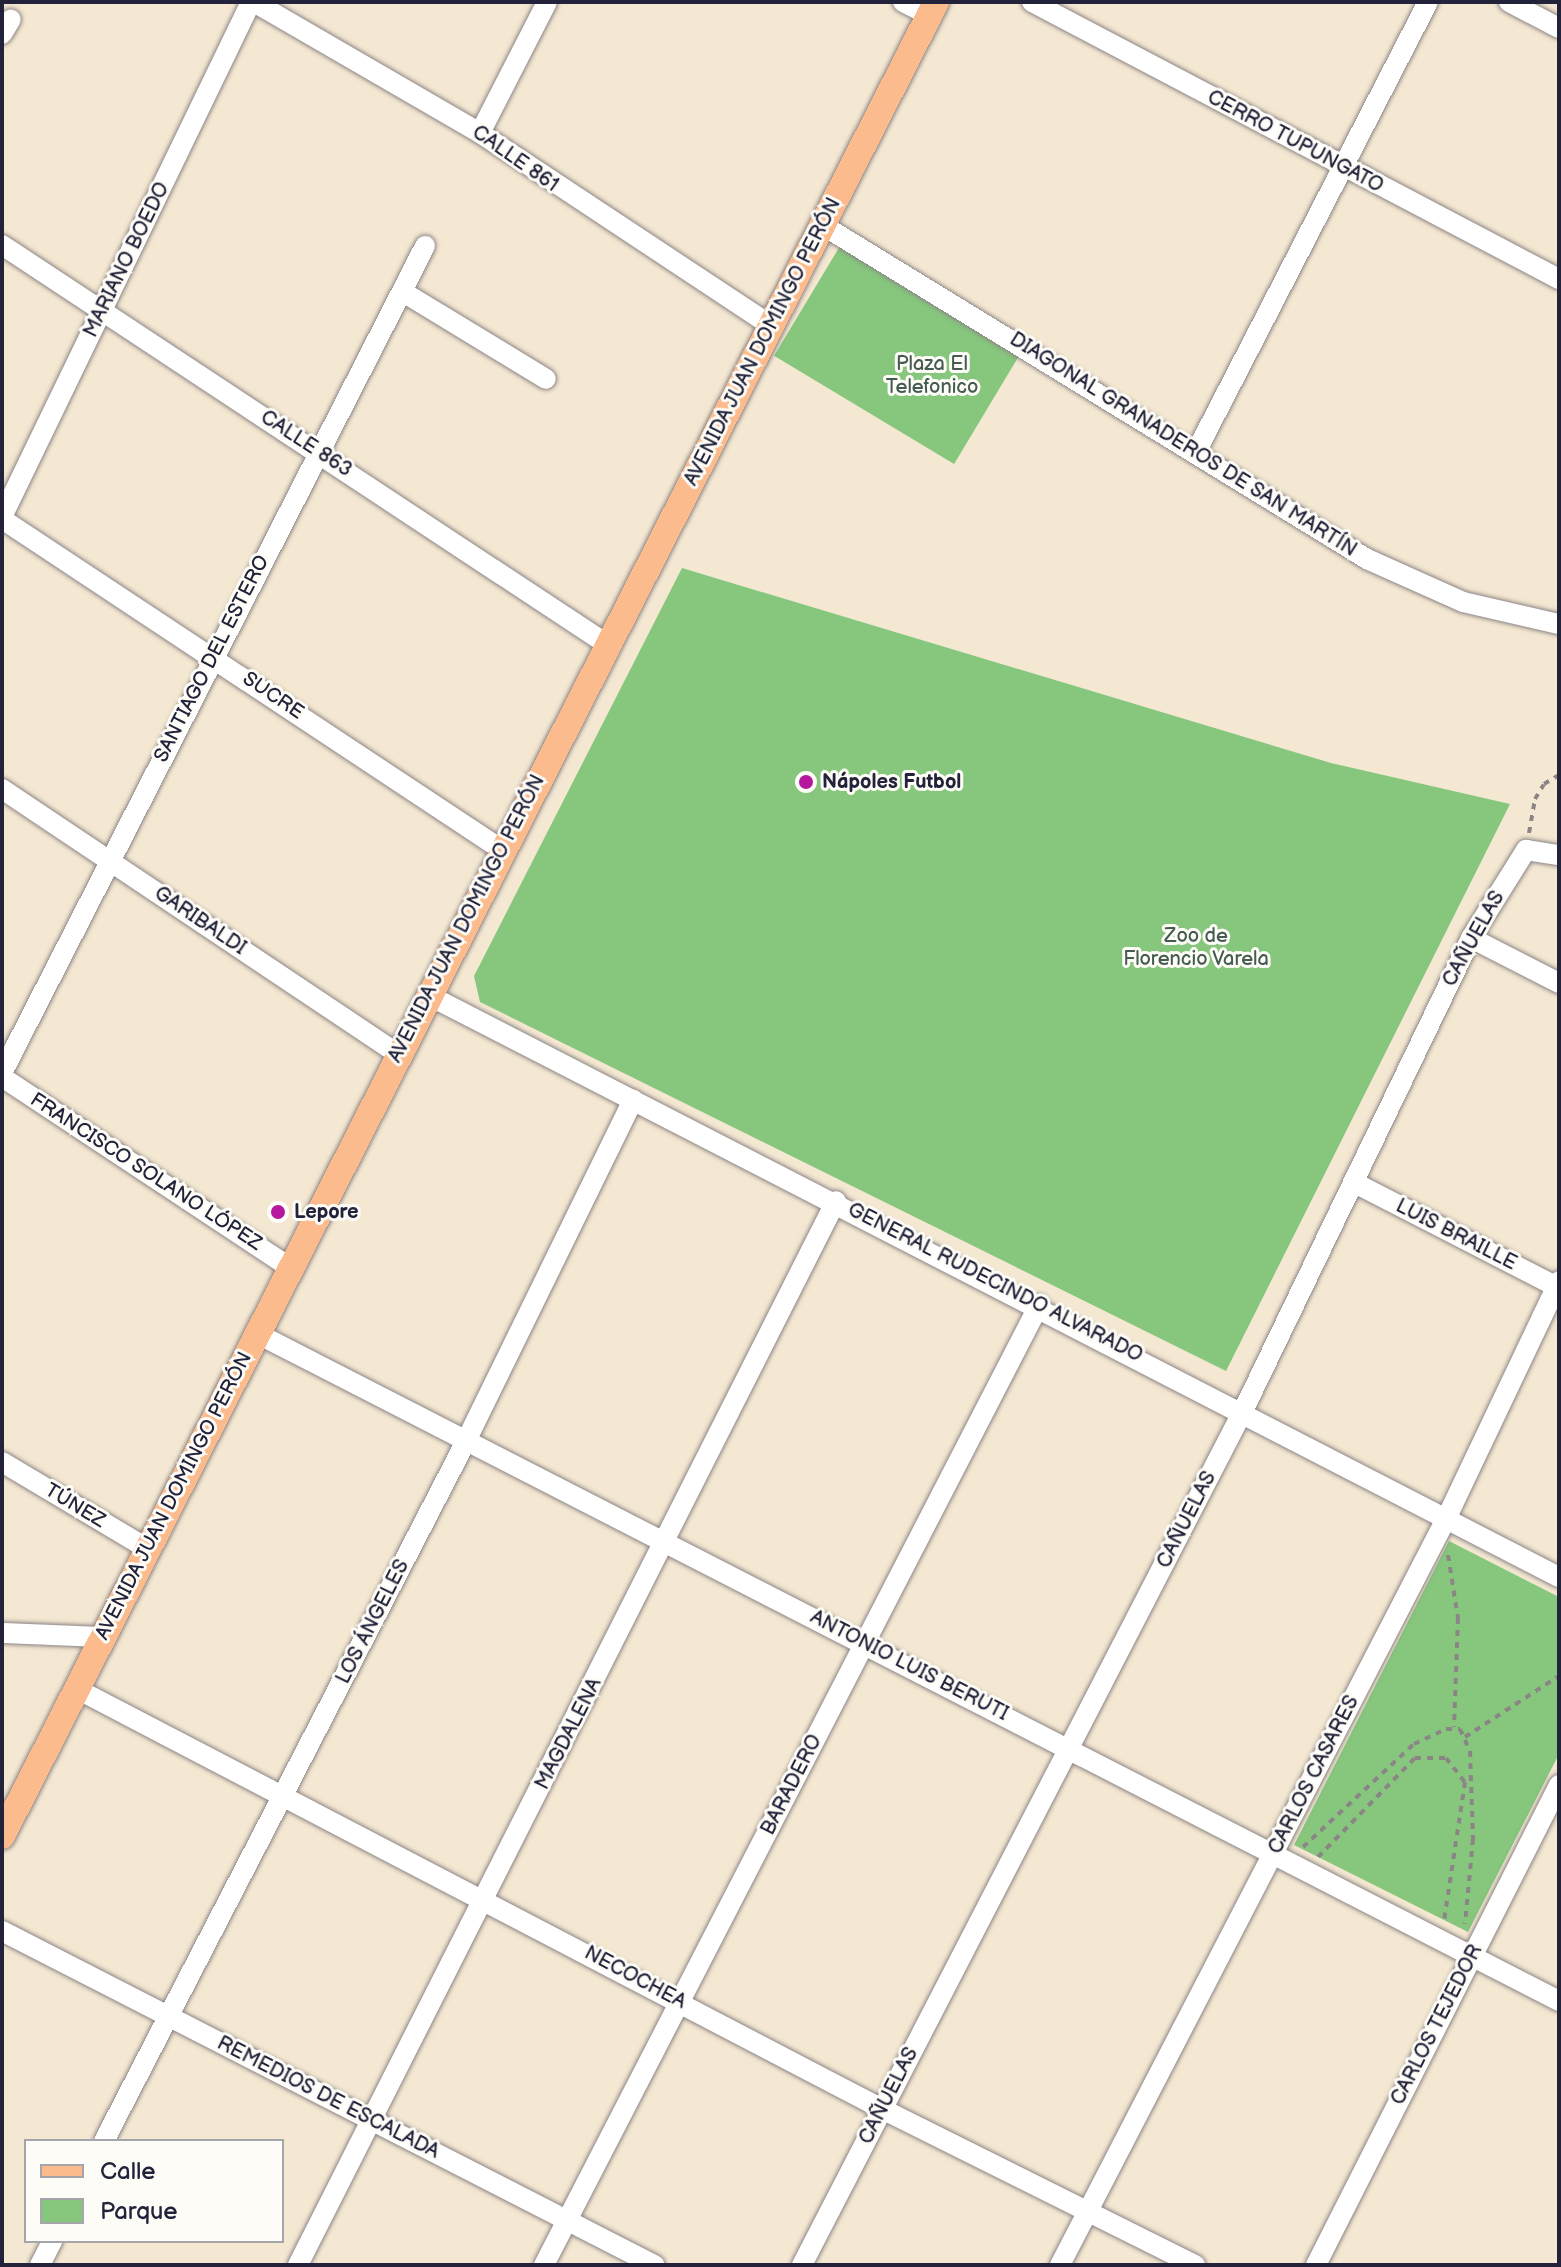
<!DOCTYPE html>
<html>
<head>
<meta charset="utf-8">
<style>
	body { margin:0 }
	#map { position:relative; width:1561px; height:2267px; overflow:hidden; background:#f5e8d2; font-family:"Balsamiq Sans",sans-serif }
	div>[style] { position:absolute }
	.green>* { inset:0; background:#86c67d; transform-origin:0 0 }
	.path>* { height:4px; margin-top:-2px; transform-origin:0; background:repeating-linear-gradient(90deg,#8c8586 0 6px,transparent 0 12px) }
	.roads { filter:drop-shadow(0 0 2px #8c8586) drop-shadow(0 0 2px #8c8586) }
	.minor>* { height:20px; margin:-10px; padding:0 10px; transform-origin:10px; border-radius:10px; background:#fff }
	.major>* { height:26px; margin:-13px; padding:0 13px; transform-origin:13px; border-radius:13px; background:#fbbb8d }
	.dots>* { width:22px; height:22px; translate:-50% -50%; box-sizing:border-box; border:4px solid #fdfcf7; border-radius:50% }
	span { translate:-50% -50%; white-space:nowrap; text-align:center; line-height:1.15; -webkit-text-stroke:6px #fdfcf7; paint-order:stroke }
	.street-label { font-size:20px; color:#22223b }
	.park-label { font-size:20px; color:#455b52 }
	.poi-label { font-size:20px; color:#22223b; font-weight:700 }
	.left { translate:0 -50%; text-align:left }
	.frame { position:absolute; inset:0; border:4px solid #22223b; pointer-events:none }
	.legend { position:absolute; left:24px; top:2139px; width:260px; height:104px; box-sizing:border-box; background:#fdfcf7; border:2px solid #a5a5ac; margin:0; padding:10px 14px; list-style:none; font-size:24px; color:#22223b }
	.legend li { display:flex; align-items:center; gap:16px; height:40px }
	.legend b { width:40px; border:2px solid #a5a5ac }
</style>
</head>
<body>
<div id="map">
	<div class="green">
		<div style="left:840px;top:246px;width:210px;height:128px;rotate:31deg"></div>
		<div style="clip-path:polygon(682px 568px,1331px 763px,1510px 804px,1226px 1371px,480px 1002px,474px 976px)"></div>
		<div style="clip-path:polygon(1449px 1541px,1559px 1597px,1559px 1754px,1468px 1932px,1294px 1845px)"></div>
	</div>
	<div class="path">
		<div style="left:1529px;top:833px;width:35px;rotate:-80deg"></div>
		<div style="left:1535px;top:799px;width:17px;rotate:-59deg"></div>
		<div style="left:1544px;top:784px;width:17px;rotate:-31deg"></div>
		<div style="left:1448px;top:1555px;width:64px;rotate:81deg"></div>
		<div style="left:1458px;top:1618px;width:109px;rotate:92.1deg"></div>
		<div style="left:1465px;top:1737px;width:112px;rotate:-33deg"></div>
		<div style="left:1303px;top:1847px;width:151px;rotate:-42.9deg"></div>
		<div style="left:1414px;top:1744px;width:35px;rotate:-25deg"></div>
		<div style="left:1446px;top:1729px;width:14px"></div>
		<div style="left:1460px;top:1729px;width:24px;rotate:66deg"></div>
		<div style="left:1470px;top:1751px;width:88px;rotate:88deg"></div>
		<div style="left:1473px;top:1839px;width:85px;rotate:95.4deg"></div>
		<div style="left:1318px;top:1857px;width:139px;rotate:-45.6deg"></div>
		<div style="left:1415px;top:1758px;width:31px"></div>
		<div style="left:1446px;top:1758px;width:31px;rotate:52deg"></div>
		<div style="left:1465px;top:1782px;width:141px;rotate:98.6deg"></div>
	</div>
	<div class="roads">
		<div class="minor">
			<div style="left:254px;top:2px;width:261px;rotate:30.1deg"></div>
			<div style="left:480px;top:133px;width:348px;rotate:33.5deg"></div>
			<div style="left:903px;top:2px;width:29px;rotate:27deg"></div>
			<div style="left:1032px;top:2px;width:595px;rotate:27.73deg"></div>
			<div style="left:1509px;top:2px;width:56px;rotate:27.5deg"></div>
			<div style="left:2px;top:34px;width:17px;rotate:-59deg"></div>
			<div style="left:480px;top:133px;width:147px;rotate:-62.9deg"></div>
			<div style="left:824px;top:226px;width:637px;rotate:31.52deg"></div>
			<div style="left:1367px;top:559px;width:105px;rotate:24.1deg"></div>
			<div style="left:1463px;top:602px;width:98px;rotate:12.9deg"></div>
			<div style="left:2px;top:245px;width:726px;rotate:33.43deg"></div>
			<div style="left:403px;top:292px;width:167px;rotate:31.3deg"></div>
			<div style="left:1196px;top:452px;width:506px;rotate:-62.73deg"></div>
			<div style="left:2px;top:517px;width:572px;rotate:-64.2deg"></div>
			<div style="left:2px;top:519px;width:600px;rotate:33.5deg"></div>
			<div style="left:2px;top:789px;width:476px;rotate:33.8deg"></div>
			<div style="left:1471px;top:938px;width:99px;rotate:27.1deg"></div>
			<div style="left:428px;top:995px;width:1272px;rotate:27.23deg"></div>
			<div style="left:2px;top:1073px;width:929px;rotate:-62.91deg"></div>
			<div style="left:2px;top:1077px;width:344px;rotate:33.5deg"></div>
			<div style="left:1353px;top:1182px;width:232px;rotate:27.2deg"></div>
			<div style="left:256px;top:1333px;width:1464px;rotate:27.14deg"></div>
			<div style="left:2px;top:1462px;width:170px;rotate:30.8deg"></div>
			<div style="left:2px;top:1633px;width:101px;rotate:2.3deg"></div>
			<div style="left:77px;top:1689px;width:908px;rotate:27.55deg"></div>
			<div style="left:882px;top:2109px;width:350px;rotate:26.5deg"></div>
			<div style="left:2px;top:1931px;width:733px;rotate:27.12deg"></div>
			<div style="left:104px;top:2141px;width:788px;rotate:-62.65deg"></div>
			<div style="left:466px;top:1441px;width:380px;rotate:-63.9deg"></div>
			<div style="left:40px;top:2265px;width:27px;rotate:-63deg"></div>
			<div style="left:298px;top:2265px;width:1192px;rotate:-63.18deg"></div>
			<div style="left:544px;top:2265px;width:1080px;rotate:-62.72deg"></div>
			<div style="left:802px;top:2265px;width:961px;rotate:-62.69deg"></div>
			<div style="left:1243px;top:1411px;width:525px;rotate:-64.26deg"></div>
			<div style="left:1471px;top:938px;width:104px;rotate:-58deg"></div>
			<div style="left:1526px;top:850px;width:33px;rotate:9deg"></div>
			<div style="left:1060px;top:2265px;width:842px;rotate:-62.64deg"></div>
			<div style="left:1447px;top:1517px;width:261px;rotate:-64.6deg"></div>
			<div style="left:1316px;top:2265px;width:538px;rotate:-63.15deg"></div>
		</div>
		<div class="major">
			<div style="left:2px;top:1836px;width:2058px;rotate:-63.01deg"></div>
		</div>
	</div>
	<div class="dots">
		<div style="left:806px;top:782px;background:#b5179e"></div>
		<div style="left:278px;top:1212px;background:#b5179e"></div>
	</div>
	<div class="street-label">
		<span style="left:1295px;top:142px;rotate:28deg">CERRO TUPUNGATO</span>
		<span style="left:515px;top:159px;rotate:35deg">CALLE 861</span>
		<span style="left:127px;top:260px;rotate:-64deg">MARIANO BOEDO</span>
		<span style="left:763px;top:342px;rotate:-63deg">AVENIDA JUAN DOMINGO PERÓN</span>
		<span style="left:306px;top:444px;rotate:33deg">CALLE 863</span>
		<span style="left:1183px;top:445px;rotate:32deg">DIAGONAL GRANADEROS DE SAN MARTÍN</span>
		<span style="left:212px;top:659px;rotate:-63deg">SANTIAGO DEL ESTERO</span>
		<span style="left:273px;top:696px;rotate:34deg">SUCRE</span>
		<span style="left:467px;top:919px;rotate:-63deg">AVENIDA JUAN DOMINGO PERÓN</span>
		<span style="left:200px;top:921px;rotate:34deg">GARIBALDI</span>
		<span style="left:1474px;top:939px;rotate:-61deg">CAÑUELAS</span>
		<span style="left:146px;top:1172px;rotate:33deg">FRANCISCO SOLANO LÓPEZ</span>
		<span style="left:1456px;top:1235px;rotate:27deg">LUIS BRAILLE</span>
		<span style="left:995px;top:1283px;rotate:27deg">GENERAL RUDECINDO ALVARADO</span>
		<span style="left:174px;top:1496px;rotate:-63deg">AVENIDA JUAN DOMINGO PERÓN</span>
		<span style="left:75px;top:1506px;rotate:31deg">TÚNEZ</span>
		<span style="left:1187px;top:1520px;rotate:-63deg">CAÑUELAS</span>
		<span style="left:373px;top:1622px;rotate:-63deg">LOS ÁNGELES</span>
		<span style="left:909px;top:1666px;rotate:27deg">ANTONIO LUIS BERUTI</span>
		<span style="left:569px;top:1734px;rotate:-63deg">MAGDALENA</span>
		<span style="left:1314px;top:1775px;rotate:-63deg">CARLOS CASARES</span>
		<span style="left:792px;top:1785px;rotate:-63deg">BARADERO</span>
		<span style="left:635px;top:1978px;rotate:28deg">NECOCHEA</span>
		<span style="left:1437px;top:2025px;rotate:-63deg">CARLOS TEJEDOR</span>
		<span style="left:889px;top:2096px;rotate:-63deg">CAÑUELAS</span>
		<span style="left:328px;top:2098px;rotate:27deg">REMEDIOS DE ESCALADA</span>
	</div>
	<div class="park-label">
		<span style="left:932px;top:376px">Plaza El<br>Telefonico</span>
		<span style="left:1196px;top:948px">Zoo de<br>Florencio Varela</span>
	</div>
	<div class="poi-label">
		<span class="left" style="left:822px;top:782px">Nápoles Futbol</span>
		<span class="left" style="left:294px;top:1212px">Lepore</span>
	</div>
	<div class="frame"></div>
	<ul class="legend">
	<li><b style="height:10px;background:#fbbb8d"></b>Calle</li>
	<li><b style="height:22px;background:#86c67d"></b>Parque</li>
	</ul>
</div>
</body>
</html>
